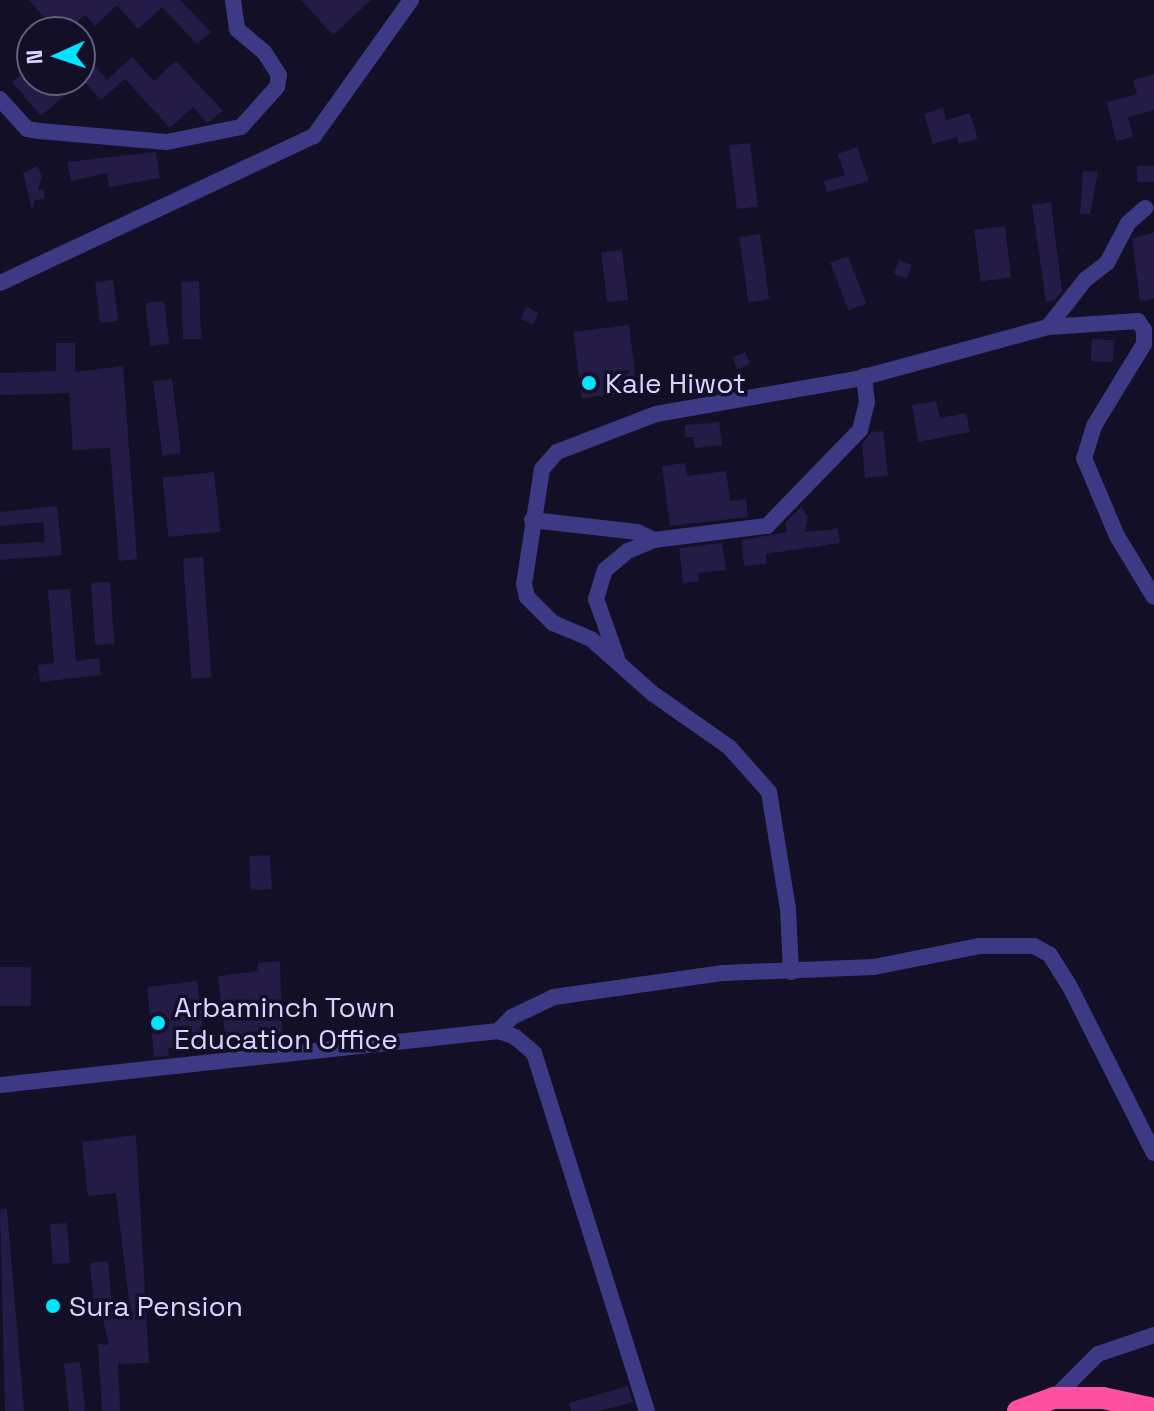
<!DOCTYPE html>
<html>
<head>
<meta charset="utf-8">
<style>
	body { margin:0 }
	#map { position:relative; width:1154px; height:1411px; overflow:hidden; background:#130f26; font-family:"Space Grotesk",sans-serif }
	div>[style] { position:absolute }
	.building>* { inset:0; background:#241b47; transform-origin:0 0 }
	.minor>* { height:16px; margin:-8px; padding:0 8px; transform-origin:8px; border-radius:8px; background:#3d3a85 }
	.highway>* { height:22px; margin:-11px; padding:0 11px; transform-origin:11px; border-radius:11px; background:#ff4fa3 }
	.dots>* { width:22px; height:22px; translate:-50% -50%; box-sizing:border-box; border:4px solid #130f26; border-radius:50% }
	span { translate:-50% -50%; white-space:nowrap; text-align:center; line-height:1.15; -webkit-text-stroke:7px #130f26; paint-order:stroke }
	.poi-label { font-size:28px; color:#d9d4ff }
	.left { translate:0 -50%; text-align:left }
	.north { position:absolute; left:16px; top:16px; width:80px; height:80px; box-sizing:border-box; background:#130f26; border:2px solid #625e7d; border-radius:50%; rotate:267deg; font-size:22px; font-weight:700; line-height:32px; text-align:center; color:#d9d4ff }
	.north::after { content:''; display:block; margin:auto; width:28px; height:36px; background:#00e5ff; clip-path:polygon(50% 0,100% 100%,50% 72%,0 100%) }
</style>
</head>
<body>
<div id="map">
	<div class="building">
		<div style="clip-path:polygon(29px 0,180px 0,211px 32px,197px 44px,162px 7px,138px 29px,117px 5px,95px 26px,85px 15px,65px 32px,57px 32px)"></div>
		<div style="clip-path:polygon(301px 0,371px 0,333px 35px)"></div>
		<div style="clip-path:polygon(86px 55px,107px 80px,132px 57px,154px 81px,176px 61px,223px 111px,207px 123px,193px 107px,170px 128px,125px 79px,101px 100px,80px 77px,80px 60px)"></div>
		<div style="clip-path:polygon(25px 71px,43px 91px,56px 80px,82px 80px,41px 116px,12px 82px)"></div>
		<div style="clip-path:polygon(1154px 74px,1154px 110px,1128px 117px,1133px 137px,1116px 141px,1107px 102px,1137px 94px,1133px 80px)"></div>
		<div style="clip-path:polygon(943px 108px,946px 120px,970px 113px,978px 139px,959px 144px,957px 137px,933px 144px,924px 114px)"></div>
		<div style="left:750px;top:143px;width:64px;height:21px;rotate:83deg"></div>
		<div style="clip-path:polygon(857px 147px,869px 181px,827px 192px,824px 181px,845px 175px,838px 154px)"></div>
		<div style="clip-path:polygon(156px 152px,160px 178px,109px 187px,107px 173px,71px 181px,67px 162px)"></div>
		<div style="clip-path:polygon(37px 166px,42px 177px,38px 190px,44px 189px,45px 199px,35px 200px,32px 210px,23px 173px)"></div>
		<div style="left:1154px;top:166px;width:16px;height:17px;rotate:90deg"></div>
		<div style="clip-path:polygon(1083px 171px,1098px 172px,1090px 214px,1080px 214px)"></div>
		<div style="clip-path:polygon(1051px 202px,1062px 291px,1055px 300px,1046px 302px,1032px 205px)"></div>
		<div style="left:1005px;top:226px;width:52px;height:31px;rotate:83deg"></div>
		<div style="clip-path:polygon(1154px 232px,1154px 299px,1140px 301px,1132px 239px)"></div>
		<div style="left:760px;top:234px;width:66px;height:21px;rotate:82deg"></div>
		<div style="left:622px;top:250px;width:50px;height:21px;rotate:83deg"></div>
		<div style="left:848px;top:256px;width:51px;height:19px;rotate:69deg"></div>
		<div style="left:899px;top:260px;width:14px;height:15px;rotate:21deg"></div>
		<div style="left:113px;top:280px;width:41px;height:18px;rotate:83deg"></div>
		<div style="left:199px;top:281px;width:58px;height:18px;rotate:88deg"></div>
		<div style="left:164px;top:301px;width:43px;height:19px;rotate:83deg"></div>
		<div style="left:526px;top:307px;width:14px;height:13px;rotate:25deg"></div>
		<div style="left:629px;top:325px;width:67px;height:56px;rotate:83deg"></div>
		<div style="left:1092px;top:339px;width:22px;height:22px;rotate:3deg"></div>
		<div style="clip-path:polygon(56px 343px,75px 343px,75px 372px,123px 366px,137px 559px,119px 561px,110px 448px,73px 450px,69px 393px,0 395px,0 373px,56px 371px)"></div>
		<div style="left:745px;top:352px;width:13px;height:14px;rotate:67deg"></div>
		<div style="left:172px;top:379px;width:75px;height:19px;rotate:83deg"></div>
		<div style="left:701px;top:381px;width:10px;height:13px;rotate:79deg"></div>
		<div style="clip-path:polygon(936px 401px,940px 418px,966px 413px,970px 432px,918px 442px,912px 405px)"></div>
		<div style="clip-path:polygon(719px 422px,722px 445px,695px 448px,693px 437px,685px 437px,685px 425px)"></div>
		<div style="clip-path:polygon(883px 431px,888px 476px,865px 478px,862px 444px,871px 432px)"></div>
		<div style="clip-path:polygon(685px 463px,687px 476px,726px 471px,730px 501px,746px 499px,748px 517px,670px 526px,662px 466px)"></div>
		<div style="left:214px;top:472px;width:60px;height:52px;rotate:84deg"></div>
		<div style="clip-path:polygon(57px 506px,62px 555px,0 560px,0 544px,45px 542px,43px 522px,0 526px,0 512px)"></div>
		<div style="clip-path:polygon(801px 507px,808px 517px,805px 532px,838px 529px,840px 543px,766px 554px,766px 564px,744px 566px,742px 540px,787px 532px,785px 523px)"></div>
		<div style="clip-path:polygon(722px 543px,726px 570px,698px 573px,699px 581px,683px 583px,679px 548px)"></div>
		<div style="left:203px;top:557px;width:121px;height:20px;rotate:86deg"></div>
		<div style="left:110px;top:582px;width:62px;height:19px;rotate:86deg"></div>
		<div style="clip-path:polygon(70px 589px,76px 661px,99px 658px,101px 675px,40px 682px,38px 665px,54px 663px,48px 590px)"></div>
		<div style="left:270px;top:855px;width:34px;height:21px;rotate:87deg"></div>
		<div style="clip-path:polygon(280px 961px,282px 1037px,226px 1042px,218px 976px,258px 971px,258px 963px)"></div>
		<div style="left:0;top:967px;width:31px;height:39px"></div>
		<div style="clip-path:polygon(197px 981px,205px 1044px,168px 1048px,169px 1056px,154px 1057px,147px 987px)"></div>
		<div style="clip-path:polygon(136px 1135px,149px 1363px,118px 1364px,120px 1411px,102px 1411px,98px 1344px,109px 1345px,100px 1307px,94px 1307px,90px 1263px,108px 1261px,113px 1319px,131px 1317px,116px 1193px,88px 1196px,82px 1142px)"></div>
		<div style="clip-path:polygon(0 1209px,7px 1209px,24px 1411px,5px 1411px)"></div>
		<div style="left:67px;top:1223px;width:40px;height:17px;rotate:86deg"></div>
		<div style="left:80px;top:1362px;width:49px;height:16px;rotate:84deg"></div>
		<div style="clip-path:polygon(628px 1386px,633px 1402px,599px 1411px,571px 1411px,569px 1403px)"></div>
	</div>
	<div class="minor">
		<div style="left:0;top:99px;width:40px;rotate:48deg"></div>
		<div style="left:27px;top:129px;width:12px;rotate:9deg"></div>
		<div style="left:39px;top:131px;width:128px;rotate:4.9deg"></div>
		<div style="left:167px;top:142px;width:76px;rotate:-11.5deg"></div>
		<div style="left:241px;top:127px;width:54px;rotate:-48deg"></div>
		<div style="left:277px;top:87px;width:12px;rotate:-81deg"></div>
		<div style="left:279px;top:75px;width:27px;rotate:-123deg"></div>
		<div style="left:264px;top:52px;width:35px;rotate:-140deg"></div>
		<div style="left:237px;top:29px;width:29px;rotate:-98deg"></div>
		<div style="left:0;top:283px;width:347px;rotate:-25.1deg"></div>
		<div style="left:314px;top:136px;width:167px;rotate:-54.5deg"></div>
		<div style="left:1048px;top:327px;width:90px;rotate:-3.8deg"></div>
		<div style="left:1138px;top:321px;width:11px;rotate:56deg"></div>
		<div style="left:1144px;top:330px;width:14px;rotate:90deg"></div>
		<div style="left:1144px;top:344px;width:96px;rotate:121.4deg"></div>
		<div style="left:1094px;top:426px;width:34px;rotate:107deg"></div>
		<div style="left:1084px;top:458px;width:85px;rotate:67.1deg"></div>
		<div style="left:1117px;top:536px;width:71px;rotate:58.8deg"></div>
		<div style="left:532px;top:520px;width:106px;rotate:6.5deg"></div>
		<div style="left:637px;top:532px;width:19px;rotate:25deg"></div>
		<div style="left:617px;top:658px;width:63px;rotate:-109.6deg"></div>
		<div style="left:596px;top:599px;width:30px;rotate:-73deg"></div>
		<div style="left:605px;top:570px;width:30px;rotate:-40deg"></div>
		<div style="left:628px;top:551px;width:28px;rotate:-23deg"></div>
		<div style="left:654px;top:540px;width:114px;rotate:-7.1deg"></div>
		<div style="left:767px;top:526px;width:134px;rotate:-45.9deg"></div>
		<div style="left:860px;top:430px;width:29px;rotate:-76deg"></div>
		<div style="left:867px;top:402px;width:26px;rotate:-97deg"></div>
		<div style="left:791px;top:972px;width:63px;rotate:-92.7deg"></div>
		<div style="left:788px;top:909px;width:119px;rotate:-99.2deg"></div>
		<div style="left:769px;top:792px;width:60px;rotate:-131.6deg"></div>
		<div style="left:729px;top:747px;width:94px;rotate:-145deg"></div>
		<div style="left:652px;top:693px;width:81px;rotate:-138.5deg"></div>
		<div style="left:591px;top:639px;width:41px;rotate:-157.2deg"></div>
		<div style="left:553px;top:623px;width:37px;rotate:-135deg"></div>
		<div style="left:527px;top:597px;width:13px;rotate:-103deg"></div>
		<div style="left:524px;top:584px;width:116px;rotate:-81.1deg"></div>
		<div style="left:542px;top:469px;width:23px;rotate:-49deg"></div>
		<div style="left:557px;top:452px;width:106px;rotate:-21deg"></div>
		<div style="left:656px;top:414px;width:204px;rotate:-9.9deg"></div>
		<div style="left:857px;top:379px;width:198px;rotate:-15.2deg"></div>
		<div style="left:1048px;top:327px;width:60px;rotate:-51.8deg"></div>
		<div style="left:1085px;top:280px;width:28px;rotate:-38deg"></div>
		<div style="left:1107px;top:263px;width:45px;rotate:-62.3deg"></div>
		<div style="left:1128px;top:223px;width:23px;rotate:-41deg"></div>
		<div style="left:498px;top:1031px;width:20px;rotate:-45deg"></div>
		<div style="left:512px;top:1017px;width:47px;rotate:-25.5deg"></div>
		<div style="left:554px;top:997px;width:171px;rotate:-8.1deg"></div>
		<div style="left:723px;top:973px;width:151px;rotate:-2.3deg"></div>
		<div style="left:874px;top:967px;width:107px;rotate:-11.3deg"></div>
		<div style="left:979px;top:946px;width:55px"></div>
		<div style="left:1034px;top:946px;width:18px;rotate:29deg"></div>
		<div style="left:1050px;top:955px;width:36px;rotate:58deg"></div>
		<div style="left:1069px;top:985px;width:188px;rotate:63.2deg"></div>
		<div style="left:0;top:1085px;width:501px;rotate:-6.19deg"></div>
		<div style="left:498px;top:1031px;width:18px;rotate:19deg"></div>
		<div style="left:515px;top:1037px;width:25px;rotate:40deg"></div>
		<div style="left:534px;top:1053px;width:375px;rotate:72.5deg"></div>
		<div style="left:1054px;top:1398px;width:62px;rotate:-45deg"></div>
		<div style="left:1098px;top:1354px;width:59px;rotate:-18.7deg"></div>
	</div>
	<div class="highway">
		<div style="left:1018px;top:1411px;width:38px;rotate:-20deg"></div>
		<div style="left:1054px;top:1398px;width:49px"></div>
		<div style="left:1103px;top:1398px;width:52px;rotate:12.2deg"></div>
	</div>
	<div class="dots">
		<div style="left:589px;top:383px;background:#00e5ff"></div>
		<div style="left:158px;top:1023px;background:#00e5ff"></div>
		<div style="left:53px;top:1306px;background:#00e5ff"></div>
	</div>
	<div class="poi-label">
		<span class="left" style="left:605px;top:383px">Kale Hiwot</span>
		<span class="left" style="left:174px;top:1023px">Arbaminch Town<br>Education Office</span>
		<span class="left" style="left:69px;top:1306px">Sura Pension</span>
	</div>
	<div class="north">N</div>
</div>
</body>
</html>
